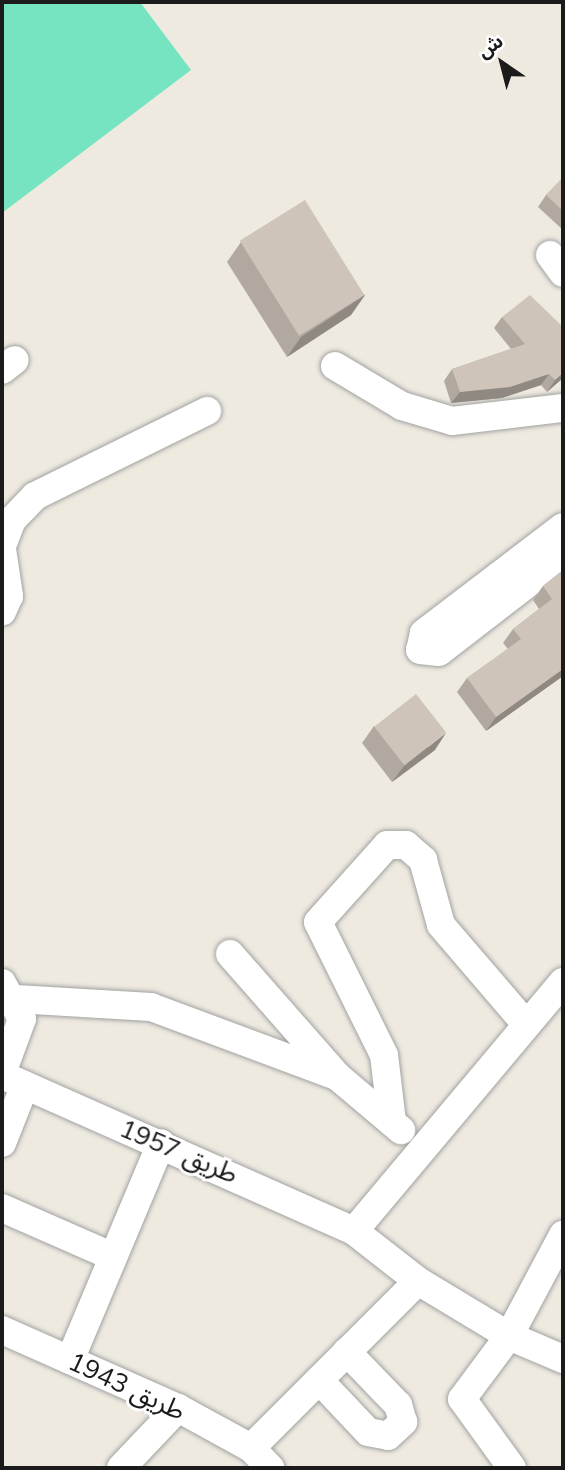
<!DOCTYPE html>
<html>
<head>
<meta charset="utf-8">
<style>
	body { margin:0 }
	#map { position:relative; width:565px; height:1470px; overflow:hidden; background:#eeeae0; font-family:Mulish,"Noto Sans Arabic",sans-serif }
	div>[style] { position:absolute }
	.pitch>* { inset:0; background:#77e4c1 }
	.roads { filter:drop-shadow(0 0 2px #a2a2a2) drop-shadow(0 0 2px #a2a2a2) }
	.minor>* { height:28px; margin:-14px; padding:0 14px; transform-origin:14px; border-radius:14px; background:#fff }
	.wall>* { inset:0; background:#b1a99f }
	.shaded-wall>* { inset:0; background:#908982 }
	.building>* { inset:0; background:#cec4b9; transform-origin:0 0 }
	span { translate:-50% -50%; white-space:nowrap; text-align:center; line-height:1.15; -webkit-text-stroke:6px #fff; paint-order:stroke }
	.street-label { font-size:26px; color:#1b1b1b }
	.frame { position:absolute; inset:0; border:4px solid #1b1b1b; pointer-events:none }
	.north { position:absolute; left:467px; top:28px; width:70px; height:70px; -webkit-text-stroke:5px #fff; paint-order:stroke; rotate:325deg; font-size:19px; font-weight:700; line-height:28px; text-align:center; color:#1b1b1b }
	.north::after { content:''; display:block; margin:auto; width:24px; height:32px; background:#1b1b1b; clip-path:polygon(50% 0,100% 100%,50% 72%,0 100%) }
</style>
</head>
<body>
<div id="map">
	<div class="pitch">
		<div style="clip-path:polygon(2px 2px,140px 2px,191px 70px,2px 213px)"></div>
	</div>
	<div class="roads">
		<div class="minor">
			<div style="left:550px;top:255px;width:22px;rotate:54deg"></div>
			<div style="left:335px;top:366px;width:78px;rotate:30.8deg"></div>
			<div style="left:402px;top:406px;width:52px;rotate:16.7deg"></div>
			<div style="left:452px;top:421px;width:112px;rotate:-6.7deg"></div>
			<div style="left:2px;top:370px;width:16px;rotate:-38deg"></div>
			<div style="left:563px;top:527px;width:175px;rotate:142.7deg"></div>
			<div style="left:424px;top:633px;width:17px;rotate:103deg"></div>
			<div style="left:420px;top:650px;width:19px;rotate:6deg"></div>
			<div style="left:439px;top:652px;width:157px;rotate:-37.7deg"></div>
			<div style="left:2px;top:546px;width:28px;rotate:-69deg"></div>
			<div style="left:12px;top:520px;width:33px;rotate:-46deg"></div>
			<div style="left:35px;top:496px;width:192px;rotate:-26.3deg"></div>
			<div style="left:2px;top:549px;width:48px;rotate:81.5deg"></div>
			<div style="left:9px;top:596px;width:17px;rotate:114deg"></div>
			<div style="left:230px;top:954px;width:162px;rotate:48.7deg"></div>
			<div style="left:337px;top:1076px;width:84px;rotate:40.2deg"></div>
			<div style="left:2px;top:983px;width:41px;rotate:60.9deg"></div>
			<div style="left:22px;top:1019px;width:58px;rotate:110.3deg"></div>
			<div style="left:16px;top:999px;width:135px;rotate:3.4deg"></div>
			<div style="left:151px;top:1007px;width:198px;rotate:20.4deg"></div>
			<div style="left:2px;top:1075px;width:385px;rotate:23.9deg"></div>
			<div style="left:354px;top:1231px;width:81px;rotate:38deg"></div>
			<div style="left:418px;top:1281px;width:106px;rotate:31.1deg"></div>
			<div style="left:509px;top:1336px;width:59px;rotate:23.1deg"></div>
			<div style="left:392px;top:1122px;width:67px;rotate:-96.8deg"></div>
			<div style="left:384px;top:1055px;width:148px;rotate:-116.4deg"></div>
			<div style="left:318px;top:922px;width:103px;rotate:-48.1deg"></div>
			<div style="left:387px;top:845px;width:19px"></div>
			<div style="left:406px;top:845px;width:23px;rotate:41deg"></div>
			<div style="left:423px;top:860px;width:67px;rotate:74.5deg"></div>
			<div style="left:441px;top:925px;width:129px;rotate:49.4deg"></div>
			<div style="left:2px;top:1143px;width:62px;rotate:-68.4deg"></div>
			<div style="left:2px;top:1208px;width:117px;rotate:23.7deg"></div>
			<div style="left:354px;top:1231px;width:325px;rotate:-50deg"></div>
			<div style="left:2px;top:1330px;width:193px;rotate:23.9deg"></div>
			<div style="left:178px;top:1408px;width:83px;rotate:28.7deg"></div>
			<div style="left:251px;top:1448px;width:28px;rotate:46deg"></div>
			<div style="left:70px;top:1360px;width:235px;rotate:-67.2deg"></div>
			<div style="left:319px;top:1380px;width:71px;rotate:46.7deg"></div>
			<div style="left:368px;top:1432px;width:20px;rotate:11deg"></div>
			<div style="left:388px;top:1436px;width:21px;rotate:-43deg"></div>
			<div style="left:403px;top:1422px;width:18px;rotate:-106deg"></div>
			<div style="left:398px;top:1405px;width:74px;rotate:-133.9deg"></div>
			<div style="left:251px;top:1448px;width:236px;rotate:-45deg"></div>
			<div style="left:121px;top:1468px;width:83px;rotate:-46.5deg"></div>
			<div style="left:512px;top:1468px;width:85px;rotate:-125.9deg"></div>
			<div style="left:462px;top:1399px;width:79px;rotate:-53.3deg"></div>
			<div style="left:509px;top:1336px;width:115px;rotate:-61.9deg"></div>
		</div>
	</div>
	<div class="wall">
		<div style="clip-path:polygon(563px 179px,563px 230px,538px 207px,546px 195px)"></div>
		<div style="clip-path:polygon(241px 242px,365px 295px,351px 315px,287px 357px,227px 262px)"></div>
		<div style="clip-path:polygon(502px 317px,563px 327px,563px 378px,547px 392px,541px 385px,502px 398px,451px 403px,444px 381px,452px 369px,511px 349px,494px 328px)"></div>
		<div style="clip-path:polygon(563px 570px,563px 676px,486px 731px,457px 692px,467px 678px,508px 649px,503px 643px,513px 629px,539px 609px,533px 600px,543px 586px)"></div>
		<div style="clip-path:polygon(374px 726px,435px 750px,392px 782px,362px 743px)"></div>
	</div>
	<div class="shaded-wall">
		<div style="clip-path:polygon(365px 295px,351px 315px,287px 357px,301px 337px)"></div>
		<div style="clip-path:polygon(563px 373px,563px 378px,547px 392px,555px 380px)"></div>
		<div style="clip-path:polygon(549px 374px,541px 385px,502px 398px,451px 403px,460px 392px)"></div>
		<div style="clip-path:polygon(563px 669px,563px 676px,486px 731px,496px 717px)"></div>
		<div style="clip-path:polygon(446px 733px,435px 750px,392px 782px,404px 766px)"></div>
	</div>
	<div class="building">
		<div style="clip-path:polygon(562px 178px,563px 179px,563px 211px,546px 195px)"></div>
		<div style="left:305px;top:200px;width:112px;height:77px;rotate:58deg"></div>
		<div style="clip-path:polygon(530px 295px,563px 327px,563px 373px,555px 380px,549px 374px,510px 387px,460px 392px,452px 369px,525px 344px,502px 317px)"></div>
		<div style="clip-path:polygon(563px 570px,563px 669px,496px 717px,467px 678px,521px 639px,513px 629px,552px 599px,543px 586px)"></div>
		<div style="left:416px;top:694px;width:49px;height:53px;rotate:52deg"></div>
	</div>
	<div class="street-label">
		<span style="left:179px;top:1151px;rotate:23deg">طريق 1957</span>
		<span style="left:127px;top:1386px;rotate:25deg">طريق 1943</span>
	</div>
	<div class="frame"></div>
	<div class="north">ش</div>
</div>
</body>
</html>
